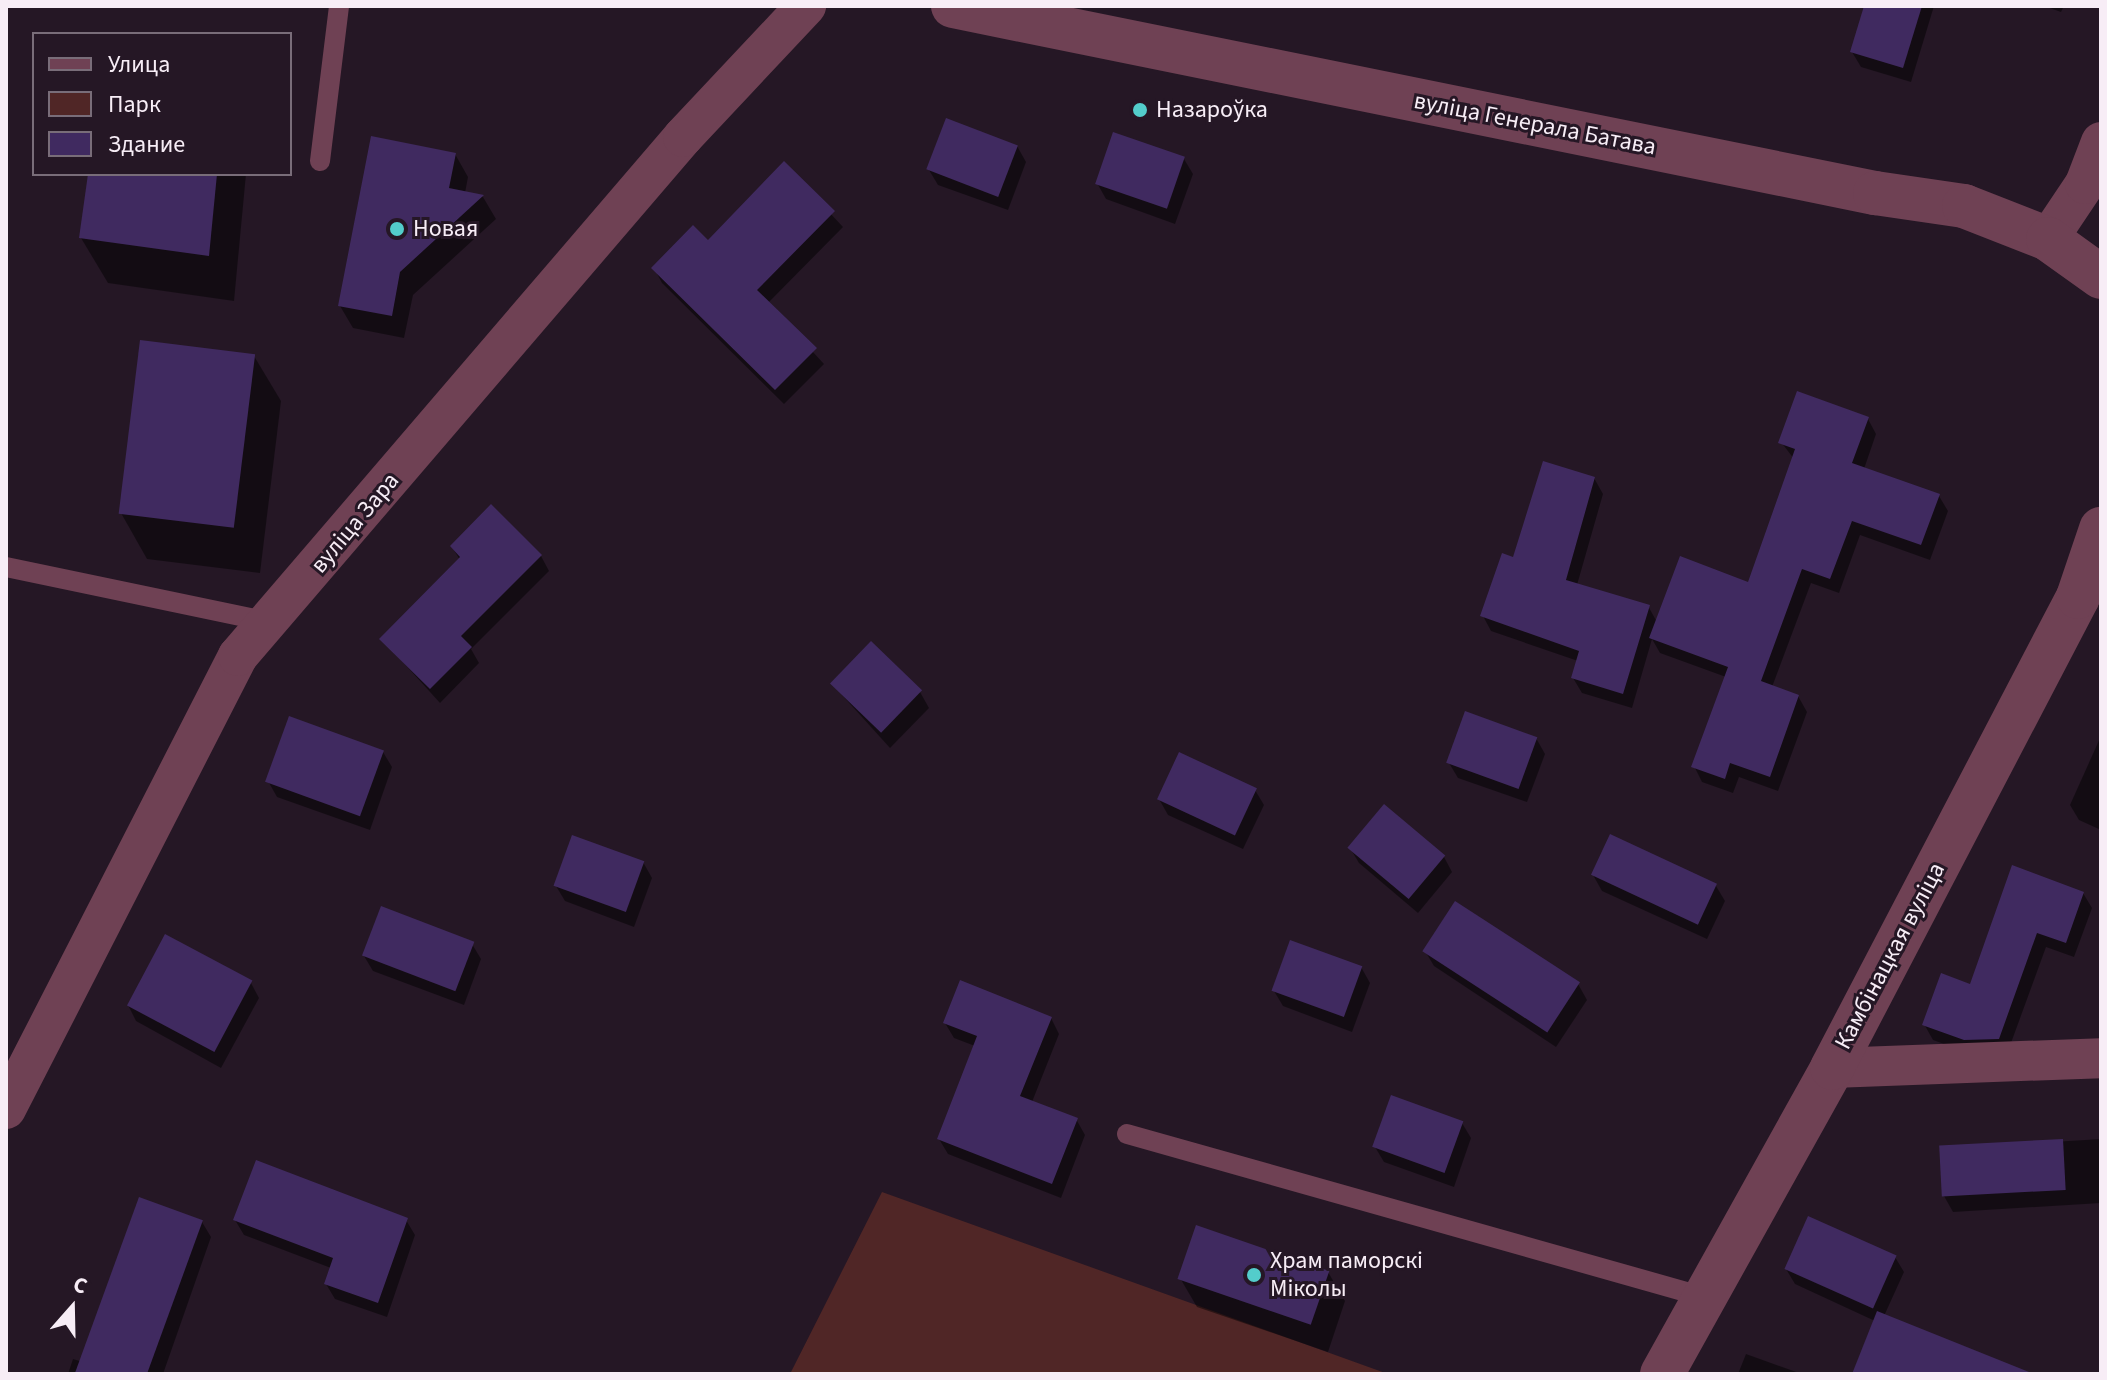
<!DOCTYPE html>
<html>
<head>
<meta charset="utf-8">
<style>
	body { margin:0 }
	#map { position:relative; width:2107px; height:1380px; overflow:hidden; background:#251725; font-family:"Source Sans 3",sans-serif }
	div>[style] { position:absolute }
	.green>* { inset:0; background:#502626 }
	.shadow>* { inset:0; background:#0007 }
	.building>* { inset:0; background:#402a60; transform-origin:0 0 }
	.service>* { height:20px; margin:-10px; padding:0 10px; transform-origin:10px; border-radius:10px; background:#6f4154 }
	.minor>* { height:40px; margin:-20px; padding:0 20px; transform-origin:20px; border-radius:20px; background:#6f4154 }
	.tertiary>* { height:44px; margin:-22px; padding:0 22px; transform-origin:22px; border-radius:22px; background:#6f4154 }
	.dots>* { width:22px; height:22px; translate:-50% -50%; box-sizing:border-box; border:4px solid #251725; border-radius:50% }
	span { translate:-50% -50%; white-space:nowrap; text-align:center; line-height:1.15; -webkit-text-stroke:6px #251725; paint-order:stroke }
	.poi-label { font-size:24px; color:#f7edf6 }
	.left { translate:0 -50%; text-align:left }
	.street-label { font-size:24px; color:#f7edf6 }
	.frame { position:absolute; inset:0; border:8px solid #f7edf6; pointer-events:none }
	.legend { position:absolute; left:32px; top:32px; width:260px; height:144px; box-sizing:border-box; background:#251725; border:2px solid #796d79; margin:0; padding:10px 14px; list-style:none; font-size:24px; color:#f7edf6 }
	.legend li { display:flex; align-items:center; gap:16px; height:40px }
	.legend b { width:40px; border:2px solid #796d79 }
	.north { position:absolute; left:32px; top:1268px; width:80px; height:80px; -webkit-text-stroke:6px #251725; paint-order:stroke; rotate:20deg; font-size:22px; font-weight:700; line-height:32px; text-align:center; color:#f7edf6 }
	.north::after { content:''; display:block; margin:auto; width:28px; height:36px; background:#f7edf6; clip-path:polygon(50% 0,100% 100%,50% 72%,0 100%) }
</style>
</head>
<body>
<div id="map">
	<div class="green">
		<div style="clip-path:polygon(882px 1192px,1046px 1251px,1388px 1374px,790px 1374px)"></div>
	</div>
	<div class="shadow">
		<div style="clip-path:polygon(1866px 6px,1934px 6px,1911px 82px,1861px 67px,1852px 52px)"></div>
		<div style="clip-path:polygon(2044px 6px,2064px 6px,2061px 12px)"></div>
		<div style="clip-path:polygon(1017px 146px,1026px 162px,1008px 210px,938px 185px,929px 170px)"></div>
		<div style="clip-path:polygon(455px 154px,468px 177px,465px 193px,483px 197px,496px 219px,413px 295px,404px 338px,353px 328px,340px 306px)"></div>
		<div style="clip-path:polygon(1184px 159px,1193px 174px,1175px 224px,1106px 199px,1097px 183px)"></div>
		<div style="clip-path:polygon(784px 164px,843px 227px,768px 303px,824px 364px,784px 404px,662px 283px,654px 268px,708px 243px)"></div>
		<div style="clip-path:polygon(90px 174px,246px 174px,234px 301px,108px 283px,81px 238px)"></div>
		<div style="clip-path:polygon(254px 356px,281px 401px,260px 573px,147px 559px,121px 513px)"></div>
		<div style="clip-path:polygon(1868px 419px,1876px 434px,1864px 469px,1939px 496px,1948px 511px,1930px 560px,1860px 535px,1839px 593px,1811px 583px,1772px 687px,1798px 696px,1807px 712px,1778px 791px,1739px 777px,1733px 793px,1702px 782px,1694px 766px,1726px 677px,1660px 653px,1652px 639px,1632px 708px,1582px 693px,1573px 678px,1578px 661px,1491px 631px,1483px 616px,1515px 560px,1594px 478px,1603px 494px,1577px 585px,1648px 606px,1657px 622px,1750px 585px,1794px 459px,1781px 442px)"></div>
		<div style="clip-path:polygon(452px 547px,541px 556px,549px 571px,471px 649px,479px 663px,440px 703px,382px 639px,460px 560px)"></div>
		<div style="clip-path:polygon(832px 684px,920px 692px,929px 708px,890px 748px)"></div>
		<div style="clip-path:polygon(2101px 736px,2101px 830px,2079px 820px,2070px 805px)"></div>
		<div style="clip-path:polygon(1536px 738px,1545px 754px,1527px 802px,1458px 778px,1449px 763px)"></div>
		<div style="clip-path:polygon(383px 752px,392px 767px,370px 830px,277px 797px,268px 781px)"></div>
		<div style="clip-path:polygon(1255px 790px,1264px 805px,1243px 849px,1168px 815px,1159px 799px)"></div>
		<div style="clip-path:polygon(1350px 848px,1444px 857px,1452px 872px,1418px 913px,1359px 863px)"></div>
		<div style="clip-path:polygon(643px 862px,652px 878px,634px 927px,565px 901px,556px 886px)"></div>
		<div style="clip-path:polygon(1593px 875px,1716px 886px,1725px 901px,1707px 939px,1602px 891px)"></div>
		<div style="clip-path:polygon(2083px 893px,2092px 908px,2074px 957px,2046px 947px,2007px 1054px,1974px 1055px,1933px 1040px,1924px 1024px)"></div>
		<div style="clip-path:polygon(472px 944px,481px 959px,464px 1005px,373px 971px,364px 956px)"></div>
		<div style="clip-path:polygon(1425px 951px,1578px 984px,1587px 1000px,1556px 1047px,1434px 966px)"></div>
		<div style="clip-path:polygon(1361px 967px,1370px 983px,1352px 1032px,1283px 1006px,1274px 991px)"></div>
		<div style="clip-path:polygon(251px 983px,259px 998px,221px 1068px,136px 1021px,128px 1005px)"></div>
		<div style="clip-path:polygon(1051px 1018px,1059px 1034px,1032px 1102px,1076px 1119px,1085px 1135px,1061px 1198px,948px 1154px,939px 1139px,975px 1046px,954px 1038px,945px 1023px)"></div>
		<div style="clip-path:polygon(1462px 1123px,1471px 1138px,1454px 1187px,1384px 1162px,1375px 1147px)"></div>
		<div style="clip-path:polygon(2101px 1139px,2101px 1203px,1953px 1212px,1944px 1196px,1941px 1149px)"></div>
		<div style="clip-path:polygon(235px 1220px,406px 1220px,415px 1235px,387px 1317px,335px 1299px,326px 1284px,331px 1268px,244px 1235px)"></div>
		<div style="clip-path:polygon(202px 1222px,211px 1237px,163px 1374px,68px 1374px,73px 1359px,83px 1362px)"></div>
		<div style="clip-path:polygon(1895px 1257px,1904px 1272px,1884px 1316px,1975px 1374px,1854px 1374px,1875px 1321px,1795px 1284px,1786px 1269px)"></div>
		<div style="clip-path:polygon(1328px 1272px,1345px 1301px,1328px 1352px,1197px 1307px,1180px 1278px)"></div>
		<div style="clip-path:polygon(1746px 1354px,1802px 1374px,1738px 1374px)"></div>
	</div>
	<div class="building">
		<div style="clip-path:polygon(1864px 6px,1922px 6px,1903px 68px,1850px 52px)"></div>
		<div style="left:946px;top:118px;width:77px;height:55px;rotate:21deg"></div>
		<div style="left:1113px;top:132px;width:76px;height:55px;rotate:19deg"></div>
		<div style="clip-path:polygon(371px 136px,456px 153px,449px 188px,484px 195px,400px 272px,392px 316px,338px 306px)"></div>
		<div style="clip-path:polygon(784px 161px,835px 211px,757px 290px,817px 348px,775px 390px,651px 268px,693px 225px,708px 240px)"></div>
		<div style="clip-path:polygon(88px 174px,217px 174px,209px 256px,79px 238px)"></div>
		<div style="left:140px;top:340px;width:116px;height:175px;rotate:7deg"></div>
		<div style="clip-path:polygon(1797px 391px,1869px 417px,1852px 463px,1940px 494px,1921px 545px,1852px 521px,1830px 579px,1802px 569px,1761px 681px,1799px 695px,1770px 777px,1730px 763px,1725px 779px,1691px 767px,1728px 667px,1649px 638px,1680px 556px,1748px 582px,1795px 449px,1778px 443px)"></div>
		<div style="clip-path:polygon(1543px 461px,1595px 477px,1566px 580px,1650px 605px,1623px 694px,1571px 678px,1579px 651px,1480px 616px,1502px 553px,1513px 557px)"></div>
		<div style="clip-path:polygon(491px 504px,542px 555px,461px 636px,472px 647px,430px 689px,379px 639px,460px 557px,450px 546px)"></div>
		<div style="left:871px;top:641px;width:71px;height:59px;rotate:44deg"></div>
		<div style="left:1465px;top:711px;width:77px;height:55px;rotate:20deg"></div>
		<div style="left:289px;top:716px;width:101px;height:70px;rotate:20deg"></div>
		<div style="left:1179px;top:752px;width:86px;height:52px;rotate:25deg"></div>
		<div style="left:1384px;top:804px;width:80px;height:57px;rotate:40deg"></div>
		<div style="left:1610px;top:834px;width:118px;height:45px;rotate:25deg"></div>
		<div style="left:572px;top:835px;width:77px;height:54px;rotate:20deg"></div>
		<div style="clip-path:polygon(2012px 865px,2084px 892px,2066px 943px,2037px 933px,1999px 1039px,1964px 1040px,1922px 1025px,1941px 973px,1970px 984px)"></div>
		<div style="left:1455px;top:901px;width:149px;height:60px;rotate:33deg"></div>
		<div style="left:381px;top:906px;width:100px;height:53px;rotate:21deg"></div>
		<div style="left:165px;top:934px;width:99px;height:81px;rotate:28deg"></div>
		<div style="left:1290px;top:940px;width:77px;height:54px;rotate:20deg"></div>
		<div style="clip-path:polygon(960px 980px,1052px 1017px,1020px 1096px,1078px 1118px,1052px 1184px,937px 1139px,977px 1036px,943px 1023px)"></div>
		<div style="left:1391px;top:1095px;width:77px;height:55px;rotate:20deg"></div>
		<div style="left:2063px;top:1139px;width:51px;height:124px;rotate:87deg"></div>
		<div style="clip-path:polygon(256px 1160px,408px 1218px,378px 1303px,324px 1284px,333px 1258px,233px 1220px)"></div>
		<div style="left:139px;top:1197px;width:68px;height:188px;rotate:20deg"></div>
		<div style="left:1808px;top:1216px;width:97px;height:58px;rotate:24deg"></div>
		<div style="left:1196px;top:1225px;width:141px;height:57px;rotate:19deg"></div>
		<div style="clip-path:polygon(1877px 1311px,2029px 1372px,2029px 1374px,1852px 1374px)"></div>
	</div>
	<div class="service">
		<div style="left:320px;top:161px;width:156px;rotate:-83deg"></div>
		<div style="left:6px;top:567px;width:264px;rotate:11.8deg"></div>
		<div style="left:1127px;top:1134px;width:600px;rotate:15.77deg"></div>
	</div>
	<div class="minor">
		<div style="left:2048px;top:239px;width:66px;rotate:-56.1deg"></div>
		<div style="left:2085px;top:184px;width:45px;rotate:-69.1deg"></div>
		<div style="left:1832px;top:1068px;width:269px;rotate:-2.1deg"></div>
		<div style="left:6px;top:1109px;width:509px;rotate:-62.88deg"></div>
		<div style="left:238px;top:656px;width:684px;rotate:-49.39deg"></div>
		<div style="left:683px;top:137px;width:180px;rotate:-46.8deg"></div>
	</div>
	<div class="tertiary">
		<div style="left:953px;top:6px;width:941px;rotate:11.47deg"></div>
		<div style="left:1875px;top:193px;width:90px;rotate:8.3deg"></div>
		<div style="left:1964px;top:206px;width:90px;rotate:21.4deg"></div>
		<div style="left:2048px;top:239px;width:65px;rotate:35.6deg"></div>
		<div style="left:1662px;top:1374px;width:350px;rotate:-60.9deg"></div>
		<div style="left:1832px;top:1068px;width:531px;rotate:-62.42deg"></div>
		<div style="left:2078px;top:597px;width:72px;rotate:-71.3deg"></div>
	</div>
	<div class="dots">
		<div style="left:1140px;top:110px;background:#53cdcb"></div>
		<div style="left:397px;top:229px;background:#53cdcb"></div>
		<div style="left:1254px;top:1275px;background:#53cdcb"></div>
	</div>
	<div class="poi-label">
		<span class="left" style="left:1156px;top:110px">Назароўка</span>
		<span class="left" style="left:413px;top:229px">Новая</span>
		<span class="left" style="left:1270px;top:1275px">Храм паморскі<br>Міколы</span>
	</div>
	<div class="street-label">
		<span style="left:1535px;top:124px;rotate:11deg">вуліца Генерала Батава</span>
		<span style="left:355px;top:523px;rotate:-50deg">вуліца Зара</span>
		<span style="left:1890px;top:956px;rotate:-62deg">Камбінацкая вуліца</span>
	</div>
	<div class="frame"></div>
	<ul class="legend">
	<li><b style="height:10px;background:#6f4154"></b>Улица</li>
	<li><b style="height:22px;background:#502626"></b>Парк</li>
	<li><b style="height:22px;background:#402a60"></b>Здание</li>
	</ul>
	<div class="north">С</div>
</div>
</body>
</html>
